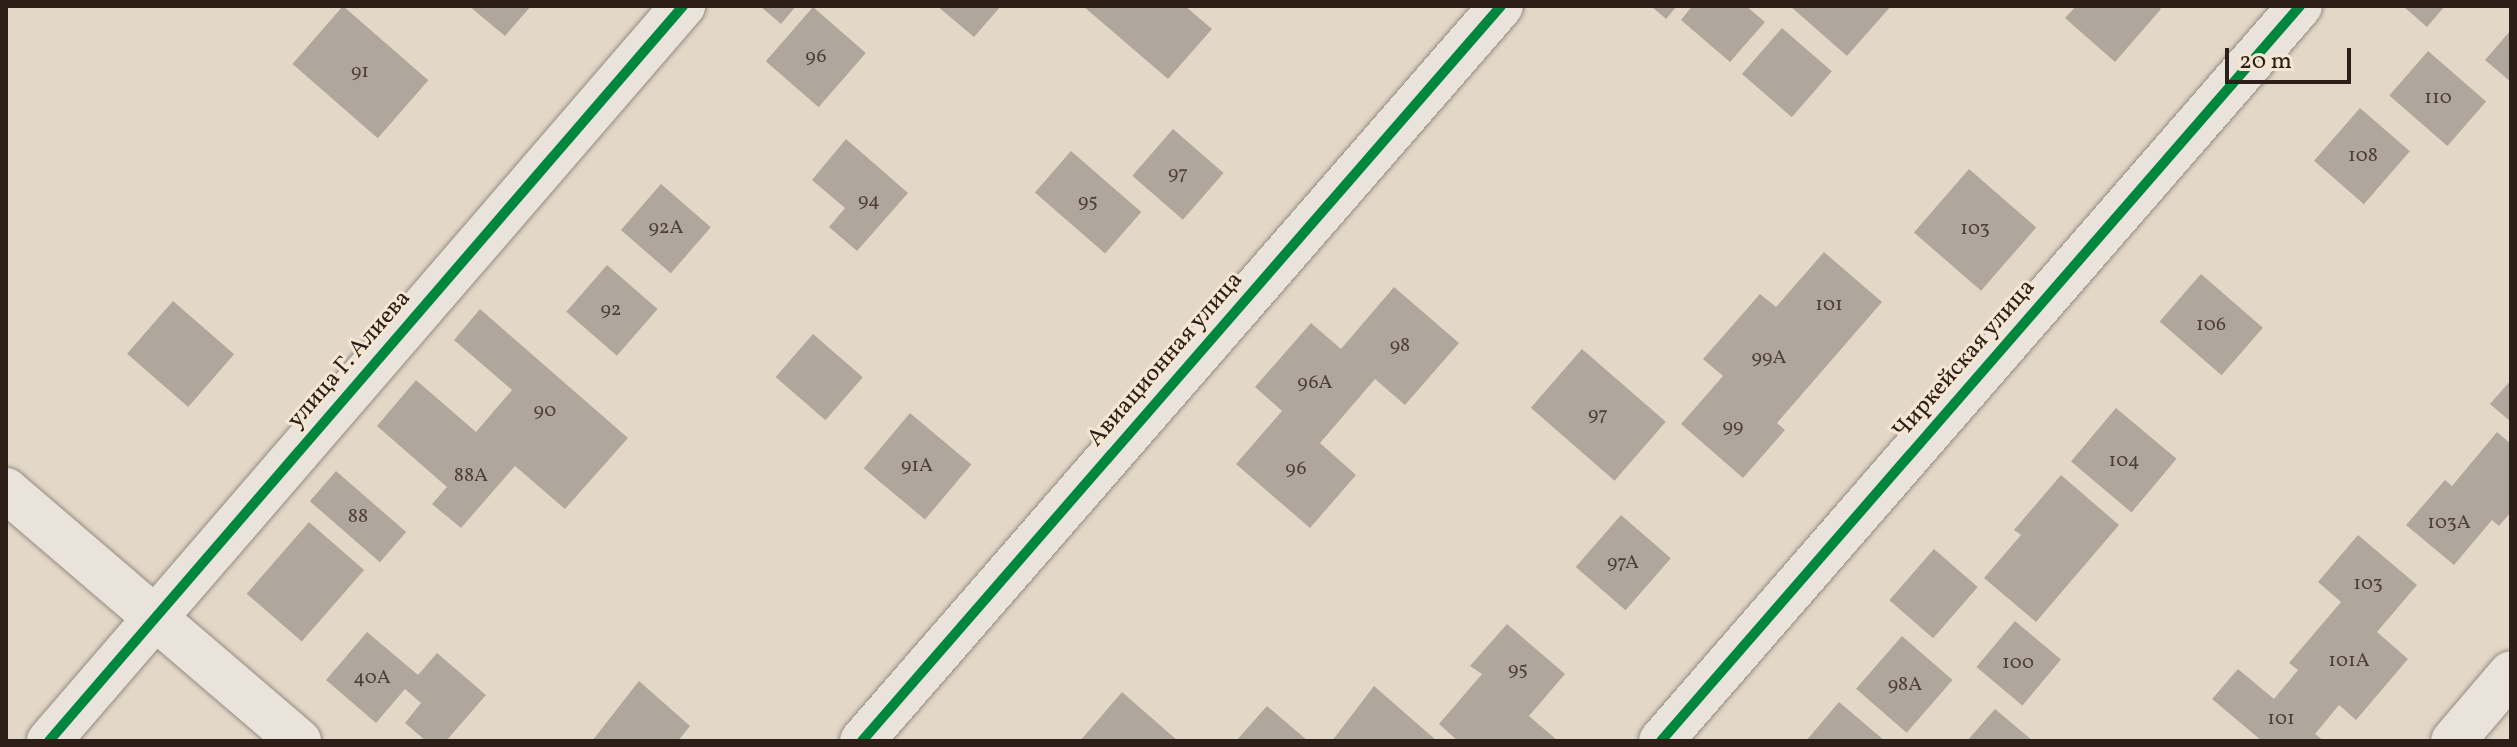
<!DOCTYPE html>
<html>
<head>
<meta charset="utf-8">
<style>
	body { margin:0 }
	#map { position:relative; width:2517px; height:747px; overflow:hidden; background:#e3d7c7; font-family:Vollkorn,serif }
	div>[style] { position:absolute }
	.building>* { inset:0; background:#b0a79c; transform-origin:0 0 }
	.roads { filter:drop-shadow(0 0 2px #948c82) drop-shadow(0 0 2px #948c82) }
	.minor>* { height:44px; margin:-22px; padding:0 22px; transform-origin:22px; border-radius:22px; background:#e9e3db }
	.cycleway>* { height:10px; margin:-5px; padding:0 5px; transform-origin:5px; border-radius:5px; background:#00873e }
	span { translate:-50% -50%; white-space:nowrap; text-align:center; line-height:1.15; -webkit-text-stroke:6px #f5e6d3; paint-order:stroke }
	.number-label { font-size:20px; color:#4e4038 }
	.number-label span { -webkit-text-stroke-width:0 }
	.street-label { font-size:24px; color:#2d1e17 }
	.frame { position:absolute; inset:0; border:8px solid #2d1e17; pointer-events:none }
	.scale { position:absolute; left:2225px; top:48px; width:126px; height:36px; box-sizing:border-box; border:4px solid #2d1e17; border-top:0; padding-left:10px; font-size:24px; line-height:28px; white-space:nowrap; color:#2d1e17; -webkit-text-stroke:6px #f5e6d3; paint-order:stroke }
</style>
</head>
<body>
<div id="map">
	<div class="building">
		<div style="left:343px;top:6px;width:113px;height:77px;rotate:41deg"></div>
		<div style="clip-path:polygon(469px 6px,531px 6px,505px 36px)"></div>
		<div style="clip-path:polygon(760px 6px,796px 6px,781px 24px)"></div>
		<div style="clip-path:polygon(937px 6px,1001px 6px,974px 37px)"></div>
		<div style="clip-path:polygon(1083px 6px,1185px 6px,1212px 29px,1168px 79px)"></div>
		<div style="clip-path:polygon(1651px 6px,1677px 6px,1666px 19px)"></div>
		<div style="clip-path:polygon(1692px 6px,1746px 6px,1765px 22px,1730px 62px,1681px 20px)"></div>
		<div style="clip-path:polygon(1790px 6px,1891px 6px,1847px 56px)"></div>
		<div style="clip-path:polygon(2076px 6px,2158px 6px,2161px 9px,2115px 62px,2065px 18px)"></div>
		<div style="clip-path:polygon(2403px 6px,2445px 6px,2427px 27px)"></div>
		<div style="left:813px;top:7px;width:70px;height:72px;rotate:41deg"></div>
		<div style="left:1782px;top:28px;width:66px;height:61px;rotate:41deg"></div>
		<div style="clip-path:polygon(2511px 30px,2511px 82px,2485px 60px)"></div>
		<div style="left:2428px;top:51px;width:77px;height:59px;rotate:41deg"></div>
		<div style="left:2360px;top:108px;width:66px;height:70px;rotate:41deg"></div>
		<div style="left:1173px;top:129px;width:67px;height:62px;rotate:41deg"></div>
		<div style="clip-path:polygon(846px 139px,908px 193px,857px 251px,829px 227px,845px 208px,812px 180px)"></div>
		<div style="left:1071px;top:151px;width:93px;height:55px;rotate:41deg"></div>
		<div style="left:1969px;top:169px;width:89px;height:84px;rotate:41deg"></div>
		<div style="left:661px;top:184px;width:66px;height:61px;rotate:41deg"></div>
		<div style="clip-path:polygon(1824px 252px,1882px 302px,1777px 423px,1785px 430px,1743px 478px,1681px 424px,1723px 376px,1703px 359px,1760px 294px,1776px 307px)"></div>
		<div style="left:607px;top:265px;width:67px;height:62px;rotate:41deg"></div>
		<div style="left:2201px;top:274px;width:82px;height:63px;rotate:41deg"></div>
		<div style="clip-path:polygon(1394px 287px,1459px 343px,1405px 405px,1375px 379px,1320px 443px,1356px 475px,1310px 528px,1236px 464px,1282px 411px,1255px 387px,1311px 323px,1341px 349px)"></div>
		<div style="left:173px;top:301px;width:81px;height:70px;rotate:41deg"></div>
		<div style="clip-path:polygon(480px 309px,628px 438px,565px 509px,515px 466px,461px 528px,432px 504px,447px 487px,377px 426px,416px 380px,476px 432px,512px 390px,454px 340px)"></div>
		<div style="left:813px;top:334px;width:66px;height:57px;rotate:41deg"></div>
		<div style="left:1582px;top:349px;width:111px;height:78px;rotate:41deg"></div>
		<div style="clip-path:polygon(2511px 380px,2511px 422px,2490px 404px)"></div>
		<div style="left:2116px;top:408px;width:79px;height:70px;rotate:40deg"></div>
		<div style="left:910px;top:413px;width:80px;height:72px;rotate:40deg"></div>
		<div style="clip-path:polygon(2497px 432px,2511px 444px,2511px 512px,2499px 526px,2492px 520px,2454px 565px,2406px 525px,2445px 480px,2452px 486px)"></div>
		<div style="left:336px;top:471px;width:93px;height:40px;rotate:41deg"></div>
		<div style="clip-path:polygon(2061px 475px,2119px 525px,2036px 622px,1984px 578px,2021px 535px,2014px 530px)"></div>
		<div style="left:1621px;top:515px;width:66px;height:69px;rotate:41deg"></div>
		<div style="left:309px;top:522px;width:73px;height:95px;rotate:41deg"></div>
		<div style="clip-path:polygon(2358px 535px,2417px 585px,2377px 632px,2408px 659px,2356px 720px,2339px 705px,2315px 734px,2324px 741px,2262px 741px,2212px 699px,2238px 669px,2274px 699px,2298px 670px,2289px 663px,2341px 602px,2318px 582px)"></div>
		<div style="left:1934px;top:549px;width:58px;height:68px;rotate:41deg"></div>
		<div style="left:2015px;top:621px;width:60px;height:60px;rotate:40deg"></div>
		<div style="clip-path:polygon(1507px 624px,1565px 674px,1529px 716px,1558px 741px,1458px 741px,1439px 724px,1482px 674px,1470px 666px)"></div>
		<div style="clip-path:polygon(367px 632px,418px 675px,437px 653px,486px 695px,446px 741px,426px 741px,405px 723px,421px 703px,405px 689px,376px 723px,326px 680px)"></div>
		<div style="left:1902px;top:636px;width:67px;height:70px;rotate:41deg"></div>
		<div style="clip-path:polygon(639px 681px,690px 726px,678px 741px,592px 741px)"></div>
		<div style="clip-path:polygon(1374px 686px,1437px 741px,1332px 741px)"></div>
		<div style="clip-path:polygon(1122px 692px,1178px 741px,1080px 741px)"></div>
		<div style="clip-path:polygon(1839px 702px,1885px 741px,1806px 741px)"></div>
		<div style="clip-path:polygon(1267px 706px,1308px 741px,1236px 741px)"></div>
		<div style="clip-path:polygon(1995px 709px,2033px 741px,1967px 741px)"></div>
	</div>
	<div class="roads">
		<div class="minor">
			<div style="left:6px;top:490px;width:386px;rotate:40.6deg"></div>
			<div style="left:49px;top:741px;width:971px;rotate:-49.22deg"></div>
			<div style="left:862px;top:741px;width:974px;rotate:-49deg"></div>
			<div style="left:1661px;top:741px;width:974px;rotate:-49deg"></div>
			<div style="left:2453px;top:741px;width:89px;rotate:-49.5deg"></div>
		</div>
	</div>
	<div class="cycleway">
		<div style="left:49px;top:741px;width:971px;rotate:-49.22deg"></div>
		<div style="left:862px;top:741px;width:974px;rotate:-49deg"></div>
		<div style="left:1661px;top:741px;width:974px;rotate:-49deg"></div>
	</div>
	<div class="number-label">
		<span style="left:816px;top:57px">96</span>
		<span style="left:360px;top:72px">91</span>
		<span style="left:2438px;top:98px">110</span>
		<span style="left:2363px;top:156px">108</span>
		<span style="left:1178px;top:174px">97</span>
		<span style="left:869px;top:201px">94</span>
		<span style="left:1088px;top:202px">95</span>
		<span style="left:666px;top:228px">92А</span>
		<span style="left:1975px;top:229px">103</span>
		<span style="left:1829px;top:305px">101</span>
		<span style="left:611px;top:310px">92</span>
		<span style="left:2211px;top:325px">106</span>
		<span style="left:1400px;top:346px">98</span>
		<span style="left:1769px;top:358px">99А</span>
		<span style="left:1315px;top:383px">96А</span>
		<span style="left:545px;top:411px">90</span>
		<span style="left:1598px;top:415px">97</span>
		<span style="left:1733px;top:427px">99</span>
		<span style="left:2124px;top:461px">104</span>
		<span style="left:917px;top:466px">91А</span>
		<span style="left:1296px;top:469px">96</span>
		<span style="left:471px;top:476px">88А</span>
		<span style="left:358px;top:517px">88</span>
		<span style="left:2449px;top:523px">103А</span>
		<span style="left:1623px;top:563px">97А</span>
		<span style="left:2368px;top:584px">103</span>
		<span style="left:2349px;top:661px">101А</span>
		<span style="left:2018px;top:663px">100</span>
		<span style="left:1518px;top:670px">95</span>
		<span style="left:372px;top:678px">40А</span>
		<span style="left:1905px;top:685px">98А</span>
		<span style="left:2281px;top:719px">101</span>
	</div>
	<div class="street-label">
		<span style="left:350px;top:360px;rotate:-49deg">улица Г. Алиева</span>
		<span style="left:1166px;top:360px;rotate:-49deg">Авиационная улица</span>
		<span style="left:1965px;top:360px;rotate:-49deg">Чиркейская улица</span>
	</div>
	<div class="frame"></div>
	<div class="scale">20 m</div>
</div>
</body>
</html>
